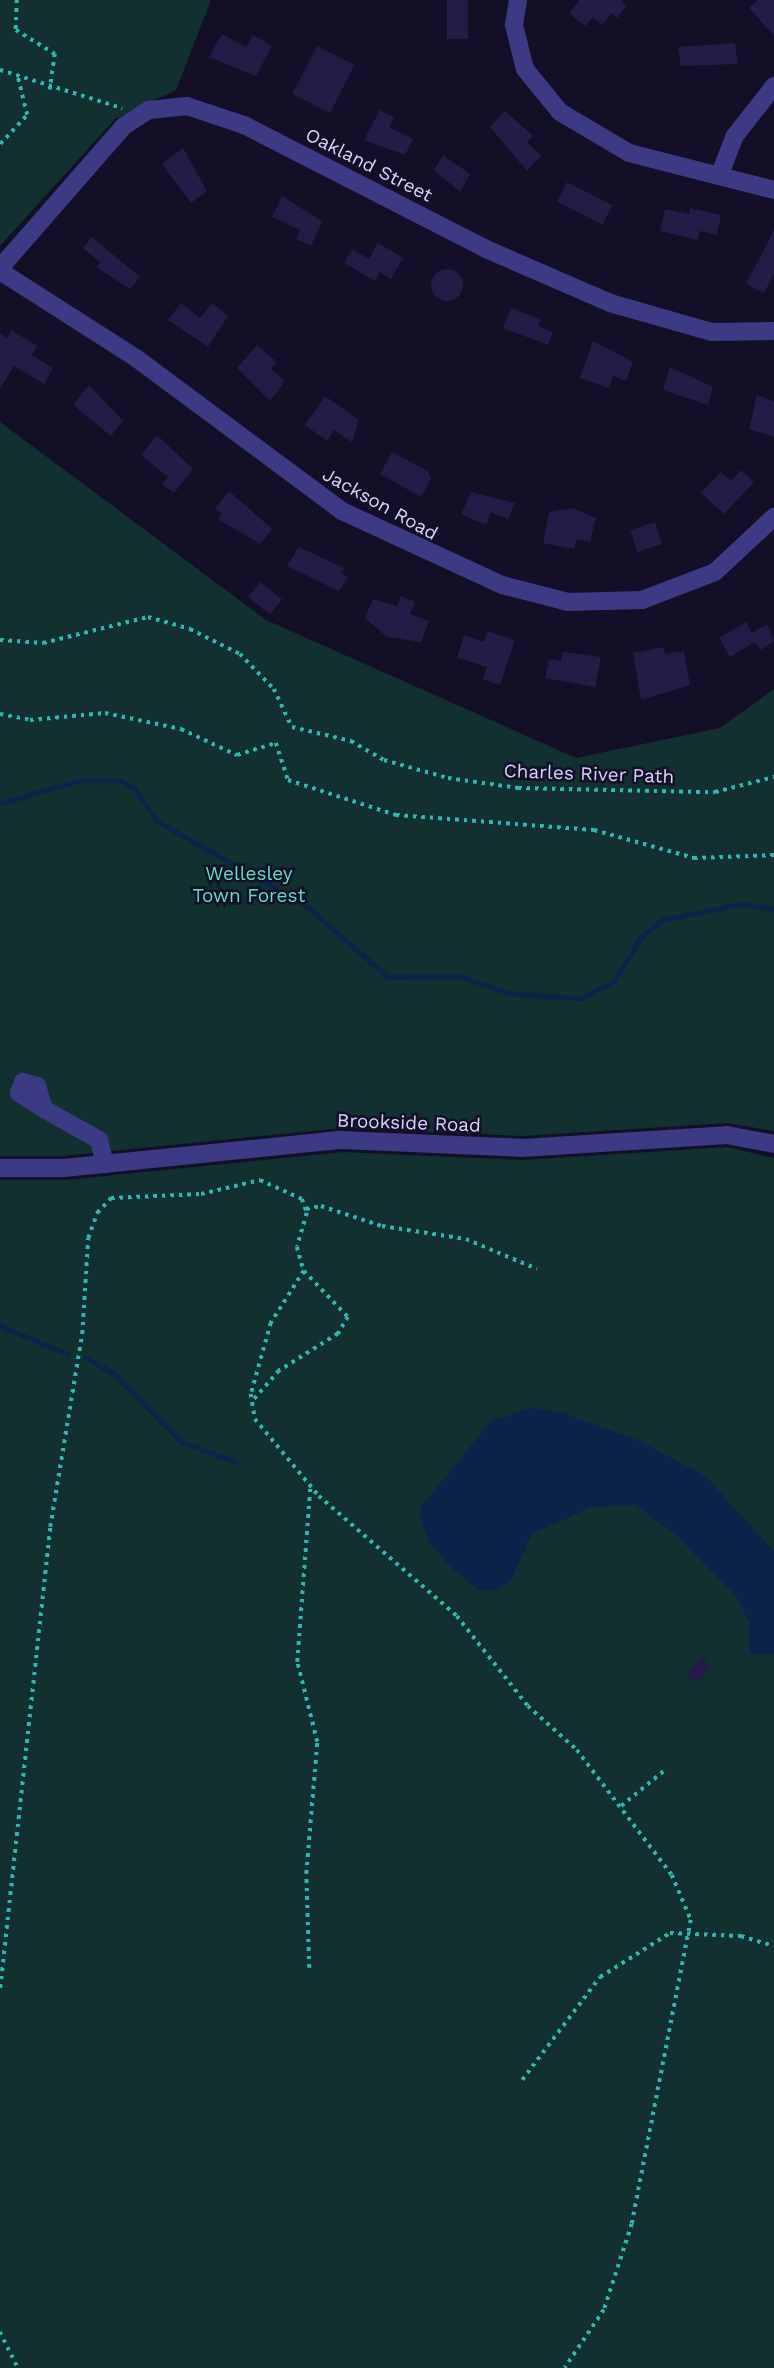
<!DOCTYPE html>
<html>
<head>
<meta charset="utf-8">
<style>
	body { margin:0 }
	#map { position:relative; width:774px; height:2368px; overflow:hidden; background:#130f26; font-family:"Work Sans",sans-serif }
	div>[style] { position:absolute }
	.green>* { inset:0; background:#12302f }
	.water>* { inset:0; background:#0c2248 }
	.stream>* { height:5px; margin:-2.5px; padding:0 2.5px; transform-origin:2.5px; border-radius:2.5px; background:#0c2248 }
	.building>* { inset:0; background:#241b47; transform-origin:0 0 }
	.round { border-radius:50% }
	.path>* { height:3.5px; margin-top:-1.75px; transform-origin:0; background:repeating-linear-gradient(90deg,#2fb8b0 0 3.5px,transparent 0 8.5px) }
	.minor>* { height:18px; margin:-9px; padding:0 9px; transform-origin:9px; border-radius:9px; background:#3d3a85 }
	span { translate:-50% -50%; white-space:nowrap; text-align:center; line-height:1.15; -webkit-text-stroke:5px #130f26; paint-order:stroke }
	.street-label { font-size:19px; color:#d9d4ff }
	.park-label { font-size:19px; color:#5fe0c0 }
</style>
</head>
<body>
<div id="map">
	<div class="green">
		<div style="clip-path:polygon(0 0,211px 0,176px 90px,115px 119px,0 246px)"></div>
		<div style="clip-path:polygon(0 422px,266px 620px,576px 758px,720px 728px,774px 689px,774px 1131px,727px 1123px,522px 1136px,342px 1128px,62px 1156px,0 1156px)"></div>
		<div style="clip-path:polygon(727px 1147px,774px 1158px,774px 2368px,0 2368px,0 1180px,65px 1180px,343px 1152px,522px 1160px)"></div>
	</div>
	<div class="water">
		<div style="clip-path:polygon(531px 1408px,561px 1412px,640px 1441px,705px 1476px,774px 1551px,774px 1654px,749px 1654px,749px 1622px,735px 1595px,675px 1534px,635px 1505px,592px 1507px,532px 1534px,511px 1580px,500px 1590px,477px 1590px,448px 1564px,430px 1543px,419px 1517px,422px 1506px,490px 1422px)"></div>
	</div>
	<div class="stream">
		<div style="left:0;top:803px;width:83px;rotate:-16deg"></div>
		<div style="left:80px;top:780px;width:39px"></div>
		<div style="left:119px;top:780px;width:17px;rotate:28deg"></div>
		<div style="left:134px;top:788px;width:40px;rotate:55.1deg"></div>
		<div style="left:157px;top:821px;width:172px;rotate:29.7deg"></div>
		<div style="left:306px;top:906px;width:108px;rotate:40.9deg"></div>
		<div style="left:388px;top:977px;width:71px;rotate:-0.8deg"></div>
		<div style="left:459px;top:976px;width:57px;rotate:18.4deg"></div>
		<div style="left:513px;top:994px;width:68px;rotate:3.4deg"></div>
		<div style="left:581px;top:998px;width:37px;rotate:-27deg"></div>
		<div style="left:614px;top:981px;width:52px;rotate:-58.5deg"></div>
		<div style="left:641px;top:937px;width:27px;rotate:-39deg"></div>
		<div style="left:662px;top:920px;width:80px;rotate:-11.6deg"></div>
		<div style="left:740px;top:904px;width:34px;rotate:8deg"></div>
		<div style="left:0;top:1326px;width:74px;rotate:22.4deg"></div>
		<div style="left:86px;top:1358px;width:31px;rotate:29deg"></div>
		<div style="left:113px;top:1373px;width:97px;rotate:45.4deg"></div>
		<div style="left:181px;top:1442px;width:59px;rotate:19.7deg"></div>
	</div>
	<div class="building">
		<div style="left:447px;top:0;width:21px;height:39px"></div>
		<div style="clip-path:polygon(580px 0,622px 0,626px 6px,617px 18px,612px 13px,602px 25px,593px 17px,585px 26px,569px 13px)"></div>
		<div style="clip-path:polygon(758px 0,774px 0,774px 36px,749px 8px)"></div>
		<div style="clip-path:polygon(222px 34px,246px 47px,253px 35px,272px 46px,256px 76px,209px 57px)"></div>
		<div style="clip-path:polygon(735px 43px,738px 64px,681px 66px,678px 47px)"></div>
		<div style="left:317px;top:46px;width:42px;height:54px;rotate:27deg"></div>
		<div style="clip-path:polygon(380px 110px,394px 117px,389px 127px,413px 139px,405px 155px,364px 140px)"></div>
		<div style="clip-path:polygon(505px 111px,533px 136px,527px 142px,541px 156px,527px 171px,490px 127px)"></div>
		<div style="clip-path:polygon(183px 148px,207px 191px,191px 203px,162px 164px)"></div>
		<div style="clip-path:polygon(443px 155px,470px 174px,460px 192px,434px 170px)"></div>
		<div style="left:567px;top:182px;width:51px;height:22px;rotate:27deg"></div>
		<div style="clip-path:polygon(282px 196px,322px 221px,311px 246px,296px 239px,300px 230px,272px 217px)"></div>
		<div style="clip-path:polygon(690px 208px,721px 215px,717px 235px,700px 231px,698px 240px,660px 231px,665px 209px,689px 214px)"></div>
		<div style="clip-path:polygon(774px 230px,774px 274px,764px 293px,746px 284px)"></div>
		<div style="clip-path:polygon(92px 237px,140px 277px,130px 289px,96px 267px,100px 262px,83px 248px)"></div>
		<div style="clip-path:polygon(378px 243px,403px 258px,391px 279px,380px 272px,375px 281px,344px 263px,352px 249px,369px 259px)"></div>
		<div class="round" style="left:431px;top:269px;width:32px;height:32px"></div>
		<div style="clip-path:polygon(181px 303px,200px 318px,212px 303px,228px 316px,208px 347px,168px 320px)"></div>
		<div style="clip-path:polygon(511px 308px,541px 320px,538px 326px,553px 332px,548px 345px,503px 328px)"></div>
		<div style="clip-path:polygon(11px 330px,37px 346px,32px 355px,53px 368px,44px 384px,14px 366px,0 389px,0 333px,7px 338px)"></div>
		<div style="clip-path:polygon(593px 341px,633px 362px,626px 381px,613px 376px,609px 388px,580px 378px)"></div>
		<div style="clip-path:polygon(257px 345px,277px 362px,271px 369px,285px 381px,270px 401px,237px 368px)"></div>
		<div style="clip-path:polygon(670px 367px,713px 387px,708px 405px,663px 390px)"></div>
		<div style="clip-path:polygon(89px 385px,123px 421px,111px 436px,73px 405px)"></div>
		<div style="clip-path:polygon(757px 395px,774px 401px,774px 437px,749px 429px)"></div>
		<div style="clip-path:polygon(325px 396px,359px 420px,352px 442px,334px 430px,327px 441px,305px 425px)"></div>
		<div style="clip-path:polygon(157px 435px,193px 469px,174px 493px,162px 484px,168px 477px,141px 455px)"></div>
		<div style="clip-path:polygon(392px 452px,428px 471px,431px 479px,421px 497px,380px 474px)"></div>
		<div style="clip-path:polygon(741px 470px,754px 482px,724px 514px,701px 493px,721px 472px,731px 481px)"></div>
		<div style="clip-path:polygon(229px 491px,272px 529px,260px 544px,218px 519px,222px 514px,215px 509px)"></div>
		<div style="clip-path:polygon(471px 492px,515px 503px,508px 519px,491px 512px,486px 525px,461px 514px)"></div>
		<div style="clip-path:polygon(572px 508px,596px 518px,590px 542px,577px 539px,574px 549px,543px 543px,549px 512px)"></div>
		<div style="left:655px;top:522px;width:23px;height:26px;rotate:72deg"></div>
		<div style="clip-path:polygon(299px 547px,344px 568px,341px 573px,348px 577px,339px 591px,287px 566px)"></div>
		<div style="left:260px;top:582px;width:28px;height:19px;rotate:38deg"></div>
		<div style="clip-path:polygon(401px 596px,415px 602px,410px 614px,429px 621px,421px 642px,387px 637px,365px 618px,373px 599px,397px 606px)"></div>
		<div style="clip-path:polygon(746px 622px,752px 633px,767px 624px,774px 641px,760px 650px,755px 642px,730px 657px,719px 638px)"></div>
		<div style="clip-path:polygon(487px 631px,515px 640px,500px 685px,483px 679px,487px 667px,457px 658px,464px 635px,484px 642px)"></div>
		<div style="clip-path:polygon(664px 647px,665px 654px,684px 651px,690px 685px,641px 700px,633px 653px)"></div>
		<div style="clip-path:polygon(563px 652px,601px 657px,595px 687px,545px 678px,549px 659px,561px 661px)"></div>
		<div style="left:702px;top:1657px;width:14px;height:23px;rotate:45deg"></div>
	</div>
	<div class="path">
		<div style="left:17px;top:0;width:30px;rotate:92deg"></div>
		<div style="left:16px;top:30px;width:46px;rotate:31.6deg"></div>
		<div style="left:55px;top:54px;width:36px;rotate:98deg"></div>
		<div style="left:0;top:70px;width:128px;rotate:17.3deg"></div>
		<div style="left:0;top:144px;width:40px;rotate:-47deg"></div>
		<div style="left:27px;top:115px;width:38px;rotate:-104deg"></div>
		<div style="left:0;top:640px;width:43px;rotate:4deg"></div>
		<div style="left:43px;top:643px;width:108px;rotate:-13.9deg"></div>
		<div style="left:148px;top:617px;width:44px;rotate:15.9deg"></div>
		<div style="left:190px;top:629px;width:56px;rotate:26.6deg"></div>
		<div style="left:240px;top:654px;width:49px;rotate:45.8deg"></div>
		<div style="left:274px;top:689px;width:42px;rotate:64.7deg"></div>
		<div style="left:292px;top:727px;width:61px;rotate:13.3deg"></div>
		<div style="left:351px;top:741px;width:38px;rotate:30deg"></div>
		<div style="left:384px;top:760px;width:66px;rotate:15.7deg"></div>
		<div style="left:448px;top:778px;width:71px;rotate:8.1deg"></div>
		<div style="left:518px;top:788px;width:197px;rotate:1.2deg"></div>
		<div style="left:715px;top:792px;width:61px;rotate:-14.3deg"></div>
		<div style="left:0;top:714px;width:31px;rotate:11deg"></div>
		<div style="left:30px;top:720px;width:75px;rotate:-5.3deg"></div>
		<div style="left:105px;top:713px;width:78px;rotate:11.9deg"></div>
		<div style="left:181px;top:729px;width:62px;rotate:24.9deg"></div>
		<div style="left:237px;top:755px;width:41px;rotate:-17.1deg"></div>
		<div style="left:276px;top:743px;width:39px;rotate:72deg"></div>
		<div style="left:288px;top:780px;width:114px;rotate:18deg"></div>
		<div style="left:396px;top:815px;width:199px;rotate:4.3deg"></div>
		<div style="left:594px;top:830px;width:104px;rotate:15.6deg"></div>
		<div style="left:694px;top:858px;width:80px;rotate:-2.1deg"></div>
		<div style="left:306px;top:1209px;width:15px;rotate:-11deg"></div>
		<div style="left:321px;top:1206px;width:64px;rotate:18.2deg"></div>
		<div style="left:382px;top:1226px;width:85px;rotate:8.8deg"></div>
		<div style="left:466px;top:1239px;width:77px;rotate:22.9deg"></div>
		<div style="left:304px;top:1271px;width:62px;rotate:122.4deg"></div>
		<div style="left:271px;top:1323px;width:74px;rotate:105.7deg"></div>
		<div style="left:251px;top:1394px;width:25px;rotate:81deg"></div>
		<div style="left:255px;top:1419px;width:100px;rotate:50.3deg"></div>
		<div style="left:319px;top:1496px;width:183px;rotate:41deg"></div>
		<div style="left:457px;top:1616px;width:115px;rotate:51.7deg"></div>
		<div style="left:528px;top:1706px;width:66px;rotate:41.9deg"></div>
		<div style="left:577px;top:1750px;width:157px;rotate:52.8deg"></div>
		<div style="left:672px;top:1875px;width:49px;rotate:67.1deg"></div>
		<div style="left:691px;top:1920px;width:310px;rotate:101deg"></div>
		<div style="left:632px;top:2224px;width:90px;rotate:108deg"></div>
		<div style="left:604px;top:2310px;width:70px;rotate:123.9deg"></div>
		<div style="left:621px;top:1806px;width:58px;rotate:-39.4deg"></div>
		<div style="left:309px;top:1968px;width:94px;rotate:-91.8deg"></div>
		<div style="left:306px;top:1874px;width:132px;rotate:-85.2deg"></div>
		<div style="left:317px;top:1742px;width:82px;rotate:-104deg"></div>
		<div style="left:297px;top:1662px;width:174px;rotate:-85.7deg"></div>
		<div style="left:0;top:1988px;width:464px;rotate:-83.8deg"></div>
		<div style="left:50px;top:1527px;width:196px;rotate:-80.6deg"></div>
		<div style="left:82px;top:1334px;width:96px;rotate:-86.4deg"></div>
		<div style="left:88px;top:1238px;width:27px;rotate:-70deg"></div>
		<div style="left:97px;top:1213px;width:21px;rotate:-47deg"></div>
		<div style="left:111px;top:1198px;width:90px;rotate:-2.5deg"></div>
		<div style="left:201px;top:1194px;width:61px;rotate:-13.3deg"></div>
		<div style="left:260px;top:1180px;width:46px;rotate:24.3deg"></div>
		<div style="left:302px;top:1199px;width:15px;rotate:70deg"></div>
		<div style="left:307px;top:1213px;width:35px;rotate:106deg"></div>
		<div style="left:297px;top:1247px;width:25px;rotate:74deg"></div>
		<div style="left:304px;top:1271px;width:64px;rotate:46.3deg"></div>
		<div style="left:348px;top:1317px;width:20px;rotate:120deg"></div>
		<div style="left:338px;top:1334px;width:70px;rotate:147.9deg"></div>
		<div style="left:279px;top:1371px;width:41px;rotate:131.1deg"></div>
		<div style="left:522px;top:2080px;width:129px;rotate:-52.9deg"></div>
		<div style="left:600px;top:1977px;width:83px;rotate:-32.2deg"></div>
		<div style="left:670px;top:1933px;width:71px;rotate:2.4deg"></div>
		<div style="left:741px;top:1936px;width:34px;rotate:17deg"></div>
		<div style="left:0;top:2332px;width:40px;rotate:63.4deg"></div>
	</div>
	<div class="minor">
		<div style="left:518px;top:0;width:25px;rotate:99deg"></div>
		<div style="left:514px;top:25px;width:45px;rotate:76deg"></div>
		<div style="left:525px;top:69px;width:55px;rotate:50.9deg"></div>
		<div style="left:560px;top:112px;width:80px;rotate:30.7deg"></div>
		<div style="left:629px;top:153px;width:150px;rotate:14.3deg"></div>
		<div style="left:720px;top:174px;width:40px;rotate:-69deg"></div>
		<div style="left:734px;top:137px;width:65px;rotate:-51.9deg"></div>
		<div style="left:0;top:268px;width:189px;rotate:-48.9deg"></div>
		<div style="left:124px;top:126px;width:30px;rotate:-33deg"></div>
		<div style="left:149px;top:110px;width:38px;rotate:-6deg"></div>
		<div style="left:187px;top:106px;width:60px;rotate:18.4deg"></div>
		<div style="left:244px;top:125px;width:272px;rotate:27.1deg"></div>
		<div style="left:486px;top:249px;width:135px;rotate:23.5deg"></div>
		<div style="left:610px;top:303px;width:106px;rotate:15.9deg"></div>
		<div style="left:712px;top:332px;width:62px;rotate:-0.9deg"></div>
		<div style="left:0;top:271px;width:161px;rotate:32.6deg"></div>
		<div style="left:136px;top:358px;width:257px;rotate:36.6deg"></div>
		<div style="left:342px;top:511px;width:176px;rotate:24.8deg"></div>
		<div style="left:502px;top:585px;width:68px;rotate:14.4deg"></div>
		<div style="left:568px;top:602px;width:74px;rotate:-1.5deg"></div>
		<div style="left:642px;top:600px;width:78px;rotate:-21deg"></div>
		<div style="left:715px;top:572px;width:81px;rotate:-43deg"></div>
		<div style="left:44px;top:1109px;width:30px;rotate:-147deg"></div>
		<div style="left:19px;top:1093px;width:12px;rotate:-70deg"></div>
		<div style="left:23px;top:1082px;width:15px;rotate:16deg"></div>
		<div style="left:37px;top:1086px;width:24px;rotate:73deg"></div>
		<div style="left:44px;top:1109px;width:63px;rotate:29.4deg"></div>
		<div style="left:99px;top:1140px;width:25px;rotate:76deg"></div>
		<div style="left:0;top:1168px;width:64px"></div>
		<div style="left:64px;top:1168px;width:279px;rotate:-5.8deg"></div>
		<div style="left:342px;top:1140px;width:180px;rotate:2.5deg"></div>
		<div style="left:522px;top:1148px;width:205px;rotate:-3.6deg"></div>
		<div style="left:727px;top:1135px;width:48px;rotate:10.8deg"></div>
	</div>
	<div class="street-label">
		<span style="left:369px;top:165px;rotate:27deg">Oakland Street</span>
		<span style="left:380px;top:504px;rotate:29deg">Jackson Road</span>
		<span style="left:589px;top:774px;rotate:2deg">Charles River Path</span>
		<span style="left:409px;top:1123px;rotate:2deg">Brookside Road</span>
	</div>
	<div class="park-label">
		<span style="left:249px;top:885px">Wellesley<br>Town Forest</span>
	</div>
</div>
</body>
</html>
